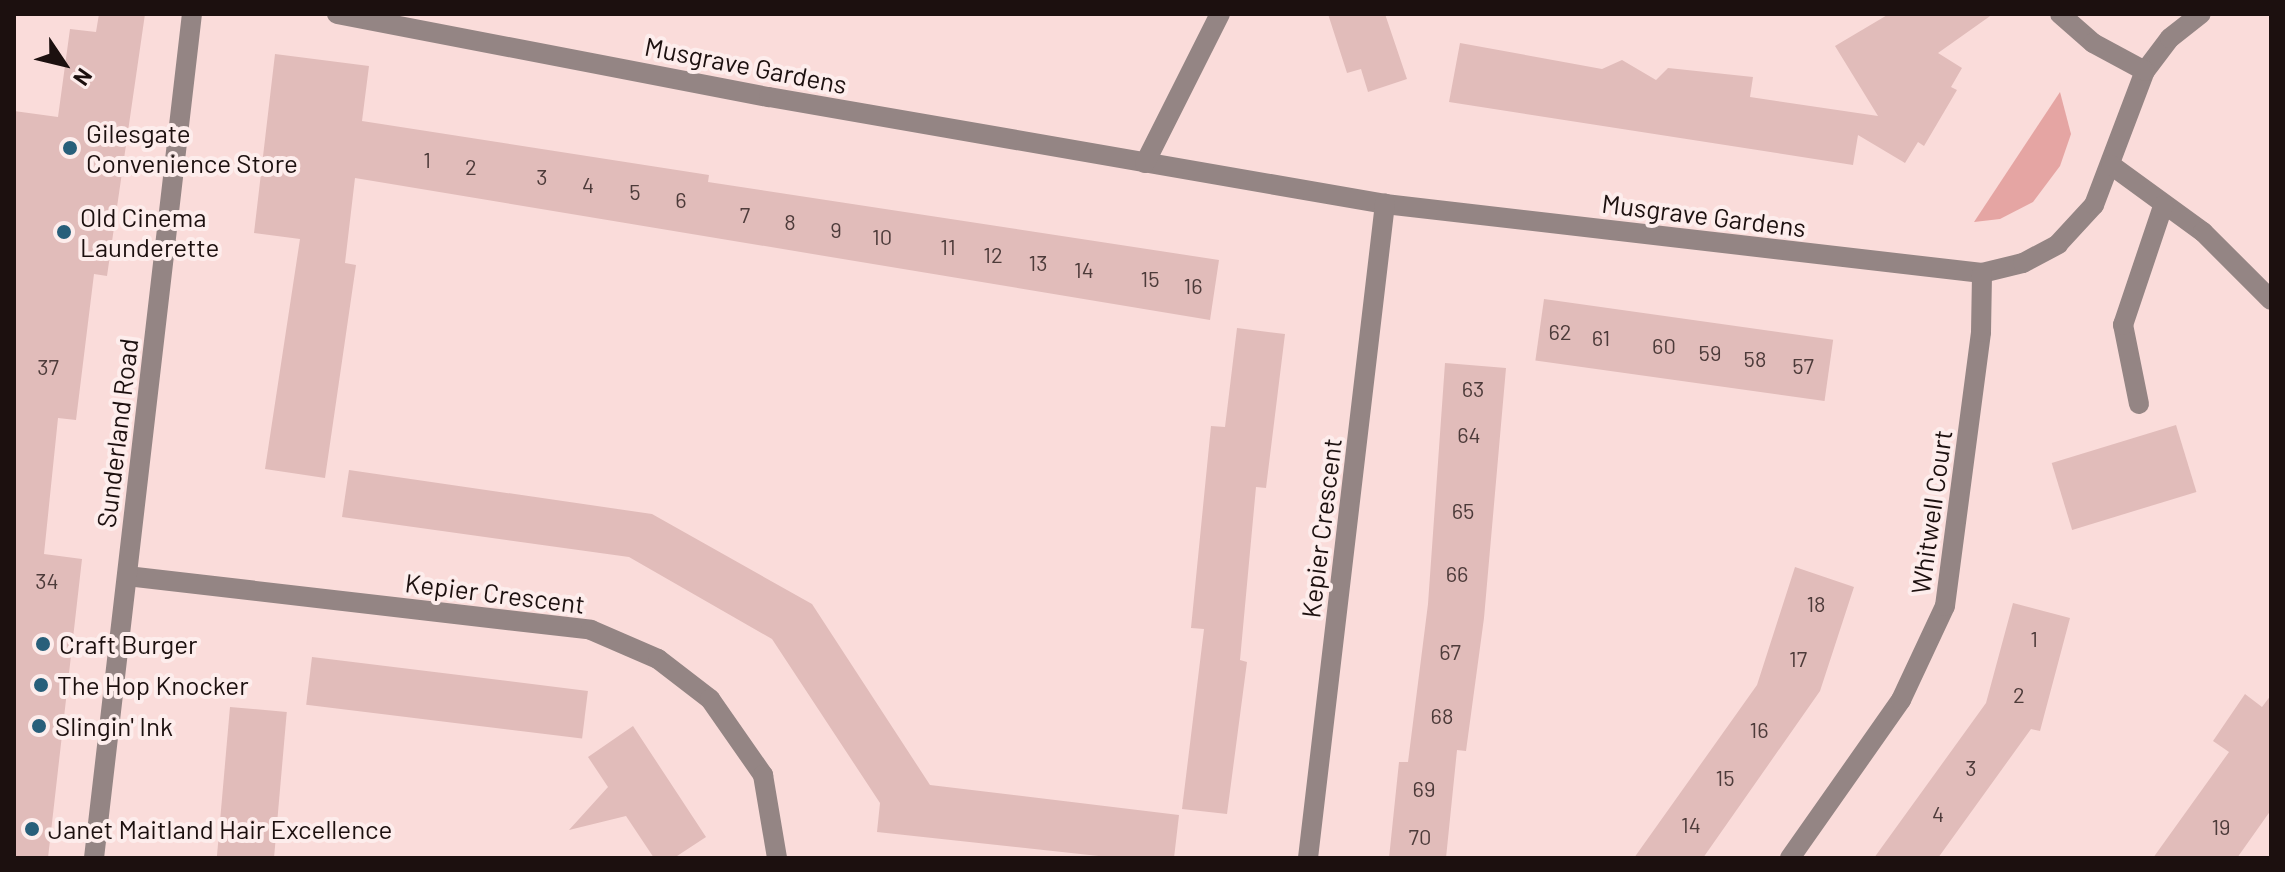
<!DOCTYPE html>
<html>
<head>
<meta charset="utf-8">
<style>
	body { margin:0 }
	#map { position:relative; width:2285px; height:872px; overflow:hidden; background:#fadcda; font-family:Barlow,sans-serif }
	div>[style] { position:absolute }
	.green>* { inset:0; background:#e5a5a3 }
	.building>* { inset:0; background:#e1bcba; transform-origin:0 0 }
	.minor>* { height:20px; margin:-10px; padding:0 10px; transform-origin:10px; border-radius:10px; background:#948584 }
	.dots>* { width:22px; height:22px; translate:-50% -50%; box-sizing:border-box; border:4px solid #fdedec; border-radius:50% }
	span { translate:-50% -50%; white-space:nowrap; text-align:center; line-height:1.15; -webkit-text-stroke:8px #fdedec; paint-order:stroke }
	.number-label { font-size:22px; color:#4d3b3a }
	.number-label span { -webkit-text-stroke-width:0 }
	.street-label { font-size:26px; color:#1c100f }
	.poi-label { font-size:26px; color:#1c100f }
	.left { translate:0 -50%; text-align:left }
	.frame { position:absolute; inset:0; border:16px solid #1c100f; pointer-events:none }
	.north { position:absolute; left:24px; top:24px; width:80px; height:80px; -webkit-text-stroke:6px #fdedec; paint-order:stroke; rotate:125deg; font-size:22px; font-weight:700; line-height:32px; text-align:center; color:#1c100f }
	.north::after { content:''; display:block; margin:auto; width:28px; height:36px; background:#1c100f; clip-path:polygon(50% 0,100% 100%,50% 72%,0 100%) }
</style>
</head>
<body>
<div id="map">
	<div class="green">
		<div style="clip-path:polygon(2060px 92px,2071px 134px,2060px 166px,2033px 202px,2000px 219px,1974px 222px)"></div>
	</div>
	<div class="building">
		<div style="clip-path:polygon(99px 14px,145px 14px,107px 276px,94px 274px,76px 420px,58px 418px,44px 554px,82px 559px,48px 858px,14px 858px,14px 111px,58px 117px,70px 29px,96px 32px)"></div>
		<div style="clip-path:polygon(1328px 14px,1385px 14px,1407px 79px,1368px 92px,1361px 69px,1347px 73px)"></div>
		<div style="clip-path:polygon(1889px 14px,1993px 14px,1938px 53px,1962px 68px,1951px 87px,1957px 90px,1924px 146px,1918px 142px,1905px 163px,1858px 135px,1853px 165px,1449px 102px,1460px 43px,1602px 69px,1622px 60px,1656px 80px,1668px 68px,1753px 77px,1750px 97px,1878px 116px,1835px 46px)"></div>
		<div style="clip-path:polygon(275px 54px,369px 66px,362px 121px,709px 175px,708px 182px,1219px 260px,1210px 320px,355px 178px,345px 263px,356px 265px,325px 478px,265px 469px,300px 239px,254px 233px)"></div>
		<div style="left:1544px;top:299px;width:292px;height:62px;rotate:8deg"></div>
		<div style="clip-path:polygon(1237px 328px,1285px 334px,1266px 488px,1256px 487px,1240px 660px,1247px 662px,1227px 814px,1182px 809px,1204px 629px,1191px 628px,1211px 426px,1225px 427px)"></div>
		<div style="clip-path:polygon(1445px 363px,1506px 368px,1484px 618px,1466px 751px,1457px 750px,1446px 858px,1389px 858px,1399px 762px,1408px 762px,1428px 604px)"></div>
		<div style="left:2176px;top:425px;width:70px;height:130px;rotate:73deg"></div>
		<div style="clip-path:polygon(349px 470px,652px 514px,812px 604px,930px 785px,1179px 815px,1174px 858px,1117px 858px,877px 832px,880px 803px,772px 639px,629px 557px,342px 517px)"></div>
		<div style="clip-path:polygon(1795px 567px,1854px 587px,1820px 691px,1703px 858px,1634px 858px,1757px 685px)"></div>
		<div style="clip-path:polygon(2013px 603px,2070px 618px,2040px 731px,2031px 729px,1938px 858px,1874px 858px,1986px 703px)"></div>
		<div style="left:312px;top:657px;width:278px;height:48px;rotate:7deg"></div>
		<div style="clip-path:polygon(2245px 694px,2262px 707px,2271px 695px,2271px 810px,2237px 858px,2153px 858px,2229px 752px,2213px 741px)"></div>
		<div style="left:230px;top:707px;width:57px;height:152px;rotate:5deg"></div>
		<div style="clip-path:polygon(633px 726px,706px 837px,674px 858px,654px 858px,626px 816px,569px 830px,608px 787px,588px 757px)"></div>
	</div>
	<div class="minor">
		<div style="left:337px;top:14px;width:440px;rotate:10.9deg"></div>
		<div style="left:769px;top:97px;width:625px;rotate:9.85deg"></div>
		<div style="left:1385px;top:204px;width:601px;rotate:6.59deg"></div>
		<div style="left:1982px;top:273px;width:42px;rotate:-13.7deg"></div>
		<div style="left:2023px;top:263px;width:40px;rotate:-28deg"></div>
		<div style="left:2058px;top:244px;width:53px;rotate:-47.3deg"></div>
		<div style="left:2094px;top:205px;width:143px;rotate:-69.2deg"></div>
		<div style="left:2145px;top:71px;width:41px;rotate:-52.9deg"></div>
		<div style="left:2170px;top:38px;width:39px;rotate:-38deg"></div>
		<div style="left:2060px;top:14px;width:44px;rotate:41.3deg"></div>
		<div style="left:2093px;top:43px;width:59px;rotate:28.3deg"></div>
		<div style="left:1145px;top:163px;width:167px;rotate:-63.3deg"></div>
		<div style="left:2111px;top:165px;width:114px;rotate:36.1deg"></div>
		<div style="left:2203px;top:232px;width:96px;rotate:45deg"></div>
		<div style="left:2139px;top:404px;width:81px;rotate:-101.4deg"></div>
		<div style="left:2123px;top:325px;width:126px;rotate:-71.4deg"></div>
		<div style="left:127px;top:576px;width:467px;rotate:6.6deg"></div>
		<div style="left:591px;top:630px;width:73px;rotate:23.4deg"></div>
		<div style="left:658px;top:659px;width:66px;rotate:37.6deg"></div>
		<div style="left:710px;top:699px;width:93px;rotate:55.1deg"></div>
		<div style="left:763px;top:775px;width:84px;rotate:80.4deg"></div>
		<div style="left:94px;top:858px;width:850px;rotate:-83.38deg"></div>
		<div style="left:1308px;top:858px;width:659px;rotate:-83.29deg"></div>
		<div style="left:1790px;top:858px;width:193px;rotate:-54.9deg"></div>
		<div style="left:1901px;top:700px;width:104px;rotate:-64.9deg"></div>
		<div style="left:1945px;top:606px;width:276px;rotate:-82.5deg"></div>
		<div style="left:1981px;top:332px;width:59px;rotate:-89deg"></div>
	</div>
	<div class="dots">
		<div style="left:70px;top:148px;background:#285f7a"></div>
		<div style="left:64px;top:232px;background:#285f7a"></div>
		<div style="left:43px;top:644px;background:#285f7a"></div>
		<div style="left:41px;top:685px;background:#285f7a"></div>
		<div style="left:39px;top:726px;background:#285f7a"></div>
		<div style="left:32px;top:829px;background:#285f7a"></div>
	</div>
	<div class="number-label">
		<span style="left:427px;top:160px">1</span>
		<span style="left:471px;top:167px">2</span>
		<span style="left:542px;top:177px">3</span>
		<span style="left:588px;top:185px">4</span>
		<span style="left:635px;top:192px">5</span>
		<span style="left:681px;top:200px">6</span>
		<span style="left:745px;top:215px">7</span>
		<span style="left:790px;top:222px">8</span>
		<span style="left:836px;top:230px">9</span>
		<span style="left:882px;top:237px">10</span>
		<span style="left:948px;top:247px">11</span>
		<span style="left:993px;top:255px">12</span>
		<span style="left:1038px;top:263px">13</span>
		<span style="left:1084px;top:270px">14</span>
		<span style="left:1150px;top:279px">15</span>
		<span style="left:1193px;top:286px">16</span>
		<span style="left:1560px;top:332px">62</span>
		<span style="left:1601px;top:338px">61</span>
		<span style="left:1664px;top:346px">60</span>
		<span style="left:1710px;top:353px">59</span>
		<span style="left:1755px;top:359px">58</span>
		<span style="left:1803px;top:366px">57</span>
		<span style="left:48px;top:367px">37</span>
		<span style="left:1473px;top:389px">63</span>
		<span style="left:1469px;top:435px">64</span>
		<span style="left:1463px;top:511px">65</span>
		<span style="left:1457px;top:574px">66</span>
		<span style="left:47px;top:581px">34</span>
		<span style="left:1816px;top:604px">18</span>
		<span style="left:2034px;top:639px">1</span>
		<span style="left:1450px;top:652px">67</span>
		<span style="left:1798px;top:659px">17</span>
		<span style="left:2019px;top:695px">2</span>
		<span style="left:1442px;top:716px">68</span>
		<span style="left:1759px;top:730px">16</span>
		<span style="left:1971px;top:768px">3</span>
		<span style="left:1725px;top:778px">15</span>
		<span style="left:1424px;top:789px">69</span>
		<span style="left:1938px;top:814px">4</span>
		<span style="left:1691px;top:825px">14</span>
		<span style="left:2221px;top:827px">19</span>
		<span style="left:1420px;top:837px">70</span>
	</div>
	<div class="street-label">
		<span style="left:746px;top:65px;rotate:11deg">Musgrave Gardens</span>
		<span style="left:1704px;top:215px;rotate:7deg">Musgrave Gardens</span>
		<span style="left:117px;top:433px;rotate:-83deg">Sunderland Road</span>
		<span style="left:1931px;top:512px;rotate:-82deg">Whitwell Court</span>
		<span style="left:1321px;top:528px;rotate:-83deg">Kepier Crescent</span>
		<span style="left:495px;top:593px;rotate:7deg">Kepier Crescent</span>
	</div>
	<div class="poi-label">
		<span class="left" style="left:86px;top:148px">Gilesgate<br>Convenience Store</span>
		<span class="left" style="left:80px;top:232px">Old Cinema<br>Launderette</span>
		<span class="left" style="left:59px;top:644px">Craft Burger</span>
		<span class="left" style="left:57px;top:685px">The Hop Knocker</span>
		<span class="left" style="left:55px;top:726px">Slingin' Ink</span>
		<span class="left" style="left:48px;top:829px">Janet Maitland Hair Excellence</span>
	</div>
	<div class="frame"></div>
	<div class="north">N</div>
</div>
</body>
</html>
